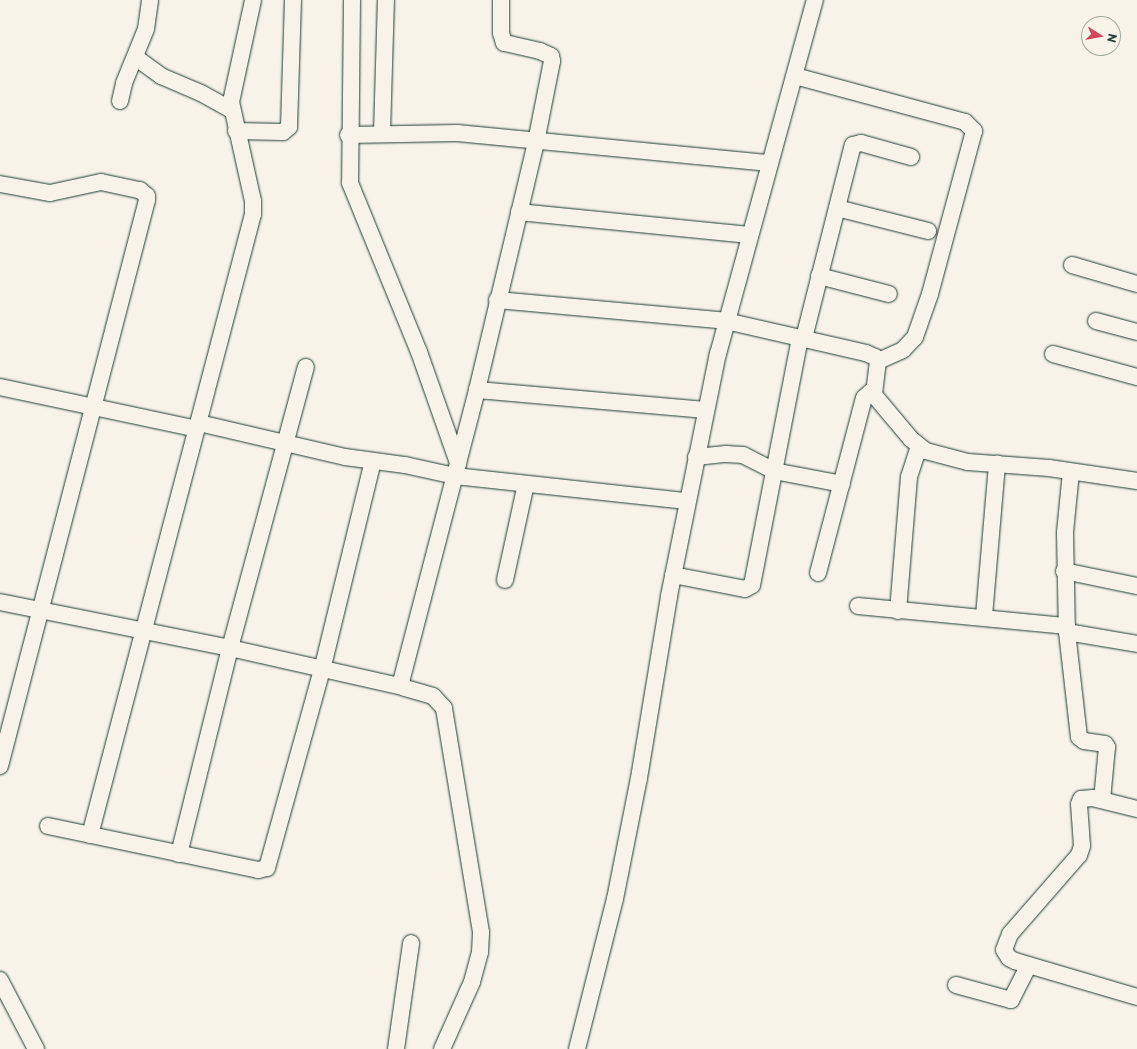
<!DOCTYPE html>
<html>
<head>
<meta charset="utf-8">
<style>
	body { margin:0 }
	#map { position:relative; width:1137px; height:1049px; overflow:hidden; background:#f7f3e8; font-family:"Playpen Sans",sans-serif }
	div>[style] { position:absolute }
	.roads { filter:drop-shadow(0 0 1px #1f3d34) drop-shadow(0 0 1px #1f3d34) }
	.minor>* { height:16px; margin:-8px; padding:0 8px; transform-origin:8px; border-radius:8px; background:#f7f3e8 }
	span { translate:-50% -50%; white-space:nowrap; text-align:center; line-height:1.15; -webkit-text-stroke:3.5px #f7f3e8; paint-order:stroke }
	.north { position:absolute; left:1081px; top:16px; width:40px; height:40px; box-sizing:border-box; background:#f7f3e8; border:1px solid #a1aaa0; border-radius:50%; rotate:101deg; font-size:11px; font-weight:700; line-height:16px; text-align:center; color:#1f3d34 }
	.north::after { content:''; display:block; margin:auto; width:14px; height:18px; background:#d1495b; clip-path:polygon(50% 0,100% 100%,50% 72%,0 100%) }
</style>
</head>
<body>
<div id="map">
	<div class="roads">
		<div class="minor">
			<div style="left:352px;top:0;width:183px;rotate:90.6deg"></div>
			<div style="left:350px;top:183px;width:183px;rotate:67.8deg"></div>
			<div style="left:419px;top:352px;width:118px;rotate:70.6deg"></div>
			<div style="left:135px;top:57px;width:32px;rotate:36deg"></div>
			<div style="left:161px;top:76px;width:43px;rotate:23deg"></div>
			<div style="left:201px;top:93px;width:35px;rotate:29deg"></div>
			<div style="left:795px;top:76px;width:176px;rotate:15.1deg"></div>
			<div style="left:965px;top:122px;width:13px;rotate:45deg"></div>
			<div style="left:974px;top:131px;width:169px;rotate:105.1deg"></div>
			<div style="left:930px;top:294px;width:46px;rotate:109.2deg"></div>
			<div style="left:915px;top:337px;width:18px;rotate:133deg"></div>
			<div style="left:903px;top:350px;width:27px;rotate:156deg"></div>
			<div style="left:120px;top:101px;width:18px;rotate:-77deg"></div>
			<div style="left:124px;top:83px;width:58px;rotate:-67.8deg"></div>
			<div style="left:146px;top:29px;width:29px;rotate:-82deg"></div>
			<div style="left:236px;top:131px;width:47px;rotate:1.2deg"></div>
			<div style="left:283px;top:132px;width:8px;rotate:-40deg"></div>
			<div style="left:289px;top:127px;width:127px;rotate:-88.2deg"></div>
			<div style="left:382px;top:133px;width:133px;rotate:-88.3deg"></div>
			<div style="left:348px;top:135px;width:109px;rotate:-1.1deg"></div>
			<div style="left:457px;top:133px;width:314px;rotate:5.5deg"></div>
			<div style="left:0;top:184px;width:51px;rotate:10.2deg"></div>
			<div style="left:50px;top:193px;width:52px;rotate:-12.2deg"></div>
			<div style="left:101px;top:182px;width:40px;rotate:12deg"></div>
			<div style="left:140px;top:190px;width:9px;rotate:41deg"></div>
			<div style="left:147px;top:196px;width:4px;rotate:90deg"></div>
			<div style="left:147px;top:200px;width:585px;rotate:104.56deg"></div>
			<div style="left:837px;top:208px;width:94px;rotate:14.2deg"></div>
			<div style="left:519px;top:212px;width:231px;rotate:5.7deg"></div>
			<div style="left:1072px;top:265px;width:68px;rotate:16.3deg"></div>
			<div style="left:819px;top:276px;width:72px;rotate:14.4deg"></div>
			<div style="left:497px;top:300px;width:230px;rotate:5.2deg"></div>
			<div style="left:726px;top:321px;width:144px;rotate:12.9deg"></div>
			<div style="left:866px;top:353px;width:10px;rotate:24deg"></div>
			<div style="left:875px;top:357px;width:5px;rotate:53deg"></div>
			<div style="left:878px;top:361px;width:34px;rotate:97deg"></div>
			<div style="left:874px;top:395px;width:57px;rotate:49.9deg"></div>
			<div style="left:911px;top:439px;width:19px;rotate:39deg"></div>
			<div style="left:926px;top:451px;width:43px;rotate:14.7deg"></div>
			<div style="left:968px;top:462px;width:81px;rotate:4.2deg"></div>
			<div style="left:1049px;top:468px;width:89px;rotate:8.4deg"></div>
			<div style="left:1096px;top:321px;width:42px;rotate:15deg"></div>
			<div style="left:804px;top:338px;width:199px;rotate:-75.8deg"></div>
			<div style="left:853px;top:145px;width:8px;rotate:-14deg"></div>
			<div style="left:861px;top:143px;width:52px;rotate:15.6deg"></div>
			<div style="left:1053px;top:354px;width:87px;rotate:15.3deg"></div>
			<div style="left:0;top:387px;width:201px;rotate:12deg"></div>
			<div style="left:477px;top:390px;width:230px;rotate:5deg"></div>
			<div style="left:199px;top:423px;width:150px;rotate:13.1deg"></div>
			<div style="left:345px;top:457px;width:61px;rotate:7.6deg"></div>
			<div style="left:405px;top:465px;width:51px;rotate:12.4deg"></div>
			<div style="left:455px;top:476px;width:233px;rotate:6.2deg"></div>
			<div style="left:696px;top:457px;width:30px;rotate:-6deg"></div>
			<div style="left:726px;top:454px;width:17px;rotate:3deg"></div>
			<div style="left:743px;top:455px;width:35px;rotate:27deg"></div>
			<div style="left:774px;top:471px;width:69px;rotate:10.8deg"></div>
			<div style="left:1071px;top:472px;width:60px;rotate:95.7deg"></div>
			<div style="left:1065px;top:532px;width:100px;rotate:88.9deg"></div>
			<div style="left:1067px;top:632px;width:106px;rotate:83.5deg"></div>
			<div style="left:1079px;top:737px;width:6px;rotate:39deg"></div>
			<div style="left:1084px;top:741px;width:21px;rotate:8deg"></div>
			<div style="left:1105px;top:744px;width:4px;rotate:56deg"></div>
			<div style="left:1107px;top:747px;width:53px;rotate:95.4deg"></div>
			<div style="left:1064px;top:571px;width:75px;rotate:11.6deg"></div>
			<div style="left:818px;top:573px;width:181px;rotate:-75.3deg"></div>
			<div style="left:864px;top:398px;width:12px;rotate:-42deg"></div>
			<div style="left:673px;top:575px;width:73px;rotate:11deg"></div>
			<div style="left:745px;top:589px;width:8px;rotate:-30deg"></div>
			<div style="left:752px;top:585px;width:253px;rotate:-79deg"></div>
			<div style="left:505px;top:580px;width:98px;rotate:-77.7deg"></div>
			<div style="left:0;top:602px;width:235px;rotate:11.3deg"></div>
			<div style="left:230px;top:648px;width:177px;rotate:12.7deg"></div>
			<div style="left:858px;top:606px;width:210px;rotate:5.5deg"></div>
			<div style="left:898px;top:611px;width:134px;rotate:-85.3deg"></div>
			<div style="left:909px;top:477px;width:32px;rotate:-72deg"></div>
			<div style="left:984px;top:616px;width:153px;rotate:-85.1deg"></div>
			<div style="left:1067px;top:632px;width:71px;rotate:9.7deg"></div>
			<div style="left:1137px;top:809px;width:45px;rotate:-166deg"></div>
			<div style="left:1093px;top:798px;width:12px;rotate:175deg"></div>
			<div style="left:1081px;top:799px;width:5px;rotate:112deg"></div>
			<div style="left:1079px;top:804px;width:42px;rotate:85.9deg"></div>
			<div style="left:1082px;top:846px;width:9px;rotate:108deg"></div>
			<div style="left:1079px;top:855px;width:105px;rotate:131.1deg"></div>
			<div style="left:1010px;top:934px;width:17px;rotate:111deg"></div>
			<div style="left:1004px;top:950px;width:9px;rotate:58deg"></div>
			<div style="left:1009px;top:958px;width:7px;rotate:27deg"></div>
			<div style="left:1015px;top:961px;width:127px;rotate:16.4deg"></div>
			<div style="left:48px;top:826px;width:215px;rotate:11.8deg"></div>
			<div style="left:258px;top:870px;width:9px;rotate:-13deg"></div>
			<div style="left:267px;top:868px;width:205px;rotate:-74.5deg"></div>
			<div style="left:322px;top:670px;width:215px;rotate:-76.3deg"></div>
			<div style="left:90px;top:835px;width:642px;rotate:-75.29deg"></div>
			<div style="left:253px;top:214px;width:13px;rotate:-90deg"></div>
			<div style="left:253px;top:201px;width:101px;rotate:-102.5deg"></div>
			<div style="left:231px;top:102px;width:104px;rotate:-77.8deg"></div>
			<div style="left:179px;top:854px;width:212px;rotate:-76.1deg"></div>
			<div style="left:230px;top:648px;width:291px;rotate:-74.9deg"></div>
			<div style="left:0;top:980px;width:78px;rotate:62.4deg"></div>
			<div style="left:956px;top:985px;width:57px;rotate:15.3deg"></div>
			<div style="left:1011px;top:1000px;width:39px;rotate:-63deg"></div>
			<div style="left:396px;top:1049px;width:107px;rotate:-81.9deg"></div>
			<div style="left:442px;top:1049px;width:73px;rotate:-65.9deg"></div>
			<div style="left:472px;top:982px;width:31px;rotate:-75deg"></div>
			<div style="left:480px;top:952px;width:20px;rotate:-87deg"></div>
			<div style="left:481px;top:932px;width:227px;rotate:-99.4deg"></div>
			<div style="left:444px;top:708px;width:16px;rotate:-133deg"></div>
			<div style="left:433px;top:696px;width:29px;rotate:-164deg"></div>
			<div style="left:405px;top:688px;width:7px;rotate:-124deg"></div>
			<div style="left:401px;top:682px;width:302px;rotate:-75.4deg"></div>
			<div style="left:477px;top:390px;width:255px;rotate:-76.6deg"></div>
			<div style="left:536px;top:142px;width:83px;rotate:-78.8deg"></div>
			<div style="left:552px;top:61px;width:5px;rotate:-101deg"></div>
			<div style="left:551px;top:56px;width:12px;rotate:-156deg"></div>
			<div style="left:540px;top:51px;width:37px;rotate:-167deg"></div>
			<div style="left:504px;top:43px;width:10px;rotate:-107deg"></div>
			<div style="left:501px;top:33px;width:33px;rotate:-90deg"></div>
			<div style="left:577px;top:1049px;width:155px;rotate:-75.8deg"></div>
			<div style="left:615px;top:899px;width:123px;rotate:-78.8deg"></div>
			<div style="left:639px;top:778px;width:184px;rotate:-80.6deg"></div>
			<div style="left:669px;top:596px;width:247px;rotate:-78.6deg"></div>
			<div style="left:718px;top:354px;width:367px;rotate:-74.7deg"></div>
		</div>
	</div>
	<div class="north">N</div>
</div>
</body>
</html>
